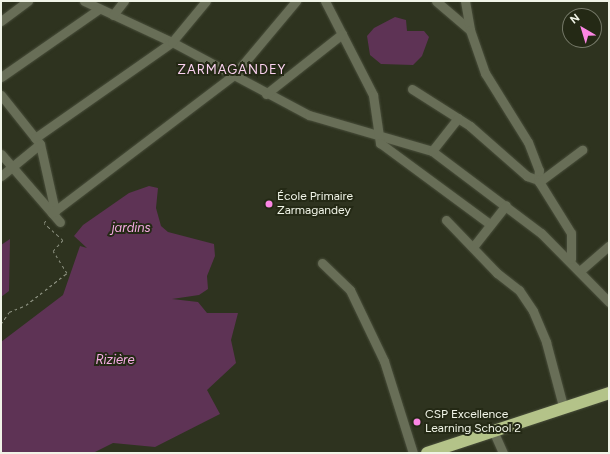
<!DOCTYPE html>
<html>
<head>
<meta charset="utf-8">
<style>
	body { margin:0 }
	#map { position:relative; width:610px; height:454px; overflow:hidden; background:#2e331f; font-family:Figtree,sans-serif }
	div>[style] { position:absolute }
	.water>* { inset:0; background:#5e3355 }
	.path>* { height:1px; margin-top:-0.5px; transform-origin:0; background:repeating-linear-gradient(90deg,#8d9281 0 3px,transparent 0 6px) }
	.roads { filter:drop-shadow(0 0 1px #494e3b) drop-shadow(0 0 1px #494e3b) }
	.minor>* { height:9px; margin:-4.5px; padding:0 4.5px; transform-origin:4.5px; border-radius:4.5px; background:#686e57 }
	.highway>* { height:12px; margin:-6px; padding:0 6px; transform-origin:6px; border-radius:6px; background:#b4c389 }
	.dots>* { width:11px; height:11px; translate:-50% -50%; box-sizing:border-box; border:2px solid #242915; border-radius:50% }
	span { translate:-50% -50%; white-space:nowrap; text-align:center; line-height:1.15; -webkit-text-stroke:4px #242915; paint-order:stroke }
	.poi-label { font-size:12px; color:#f0f4e7 }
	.left { translate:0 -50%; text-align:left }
	.neighbourhood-label { font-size:13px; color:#fad1ef; letter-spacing:1px }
	.water-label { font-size:13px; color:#f6ade4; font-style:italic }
	.frame { position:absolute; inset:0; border:2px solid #f0f4e7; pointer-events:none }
	.north { position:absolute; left:562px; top:8px; width:40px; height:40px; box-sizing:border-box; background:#242915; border:1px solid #767a69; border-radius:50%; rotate:322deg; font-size:11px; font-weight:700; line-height:16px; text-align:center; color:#f0f4e7 }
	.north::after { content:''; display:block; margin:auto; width:14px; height:18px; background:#fc86e4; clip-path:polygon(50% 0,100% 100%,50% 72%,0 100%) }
</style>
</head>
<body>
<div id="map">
	<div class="water">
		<div style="clip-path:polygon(395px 17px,406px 20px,407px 31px,424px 31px,429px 37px,422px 56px,413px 65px,381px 64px,370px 55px,367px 36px,374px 28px)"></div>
		<div style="clip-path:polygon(149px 186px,158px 188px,156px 208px,161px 226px,168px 232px,214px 244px,215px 256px,207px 276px,208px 289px,199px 295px,172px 299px,198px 302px,207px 313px,238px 313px,231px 340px,236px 363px,207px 390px,220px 414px,155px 447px,113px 443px,93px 453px,1px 453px,1px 342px,63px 295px,80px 246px,87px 248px,74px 236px,83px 225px,129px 193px)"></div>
		<div style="clip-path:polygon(10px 239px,9px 291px,1px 297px,1px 245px)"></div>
	</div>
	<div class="path">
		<div style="left:1px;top:324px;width:14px;rotate:-56deg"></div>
		<div style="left:9px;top:312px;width:18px;rotate:-22deg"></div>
		<div style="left:26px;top:305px;width:52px;rotate:-38deg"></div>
		<div style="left:67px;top:273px;width:26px;rotate:-122deg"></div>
		<div style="left:53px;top:251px;width:15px;rotate:-48deg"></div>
		<div style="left:63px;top:240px;width:25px;rotate:-138deg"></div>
		<div style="left:44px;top:223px;width:5px;rotate:-53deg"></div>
	</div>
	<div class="roads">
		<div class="minor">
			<div style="left:84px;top:1px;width:97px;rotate:25deg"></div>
			<div style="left:172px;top:42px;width:155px;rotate:28.1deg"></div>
			<div style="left:309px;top:115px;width:128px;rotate:16.3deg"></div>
			<div style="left:432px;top:151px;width:136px;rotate:37deg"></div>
			<div style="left:541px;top:233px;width:97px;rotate:45.4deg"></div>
			<div style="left:325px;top:1px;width:106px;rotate:62.9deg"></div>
			<div style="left:373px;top:95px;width:49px;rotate:81.7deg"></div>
			<div style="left:380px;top:143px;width:137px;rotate:36.4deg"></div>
			<div style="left:436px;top:1px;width:45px;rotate:40.5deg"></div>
			<div style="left:465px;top:1px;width:29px;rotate:80deg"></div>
			<div style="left:470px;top:30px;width:46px;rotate:70.8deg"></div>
			<div style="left:485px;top:73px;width:81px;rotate:58.1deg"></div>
			<div style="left:528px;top:142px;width:30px;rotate:69deg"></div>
			<div style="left:539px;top:170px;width:10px;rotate:96deg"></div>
			<div style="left:113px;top:15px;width:18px;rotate:-52deg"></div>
			<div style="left:1px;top:21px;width:34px;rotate:-37deg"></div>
			<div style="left:1px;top:77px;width:119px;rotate:-34.8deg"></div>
			<div style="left:412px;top:89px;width:69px;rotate:32.5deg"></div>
			<div style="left:470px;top:126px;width:76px;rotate:41.3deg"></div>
			<div style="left:527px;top:176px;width:12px;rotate:20deg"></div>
			<div style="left:538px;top:180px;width:62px;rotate:58.1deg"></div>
			<div style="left:571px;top:233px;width:26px;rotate:90deg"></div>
			<div style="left:266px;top:94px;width:97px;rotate:-38.3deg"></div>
			<div style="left:1px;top:95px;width:63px;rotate:51.5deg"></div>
			<div style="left:40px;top:144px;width:69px;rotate:77.4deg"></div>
			<div style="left:35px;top:138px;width:167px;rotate:-35deg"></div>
			<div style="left:172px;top:42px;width:53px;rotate:-50.3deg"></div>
			<div style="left:432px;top:151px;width:42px;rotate:-51.8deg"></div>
			<div style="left:1px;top:154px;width:90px;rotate:49.1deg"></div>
			<div style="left:1px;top:176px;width:50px;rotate:-39.4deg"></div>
			<div style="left:539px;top:182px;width:54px;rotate:-36.7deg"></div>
			<div style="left:52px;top:213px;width:228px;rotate:-37.2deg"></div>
			<div style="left:234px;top:75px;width:97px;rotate:-50deg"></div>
			<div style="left:446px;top:220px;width:74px;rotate:46.1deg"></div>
			<div style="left:497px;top:273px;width:28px;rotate:38deg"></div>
			<div style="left:519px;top:290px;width:25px;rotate:56deg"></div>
			<div style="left:533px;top:311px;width:34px;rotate:67deg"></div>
			<div style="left:546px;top:342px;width:66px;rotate:75.1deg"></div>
			<div style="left:473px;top:247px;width:53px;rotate:-51.8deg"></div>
			<div style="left:322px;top:263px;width:39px;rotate:44deg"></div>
			<div style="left:350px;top:290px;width:79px;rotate:64.4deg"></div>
			<div style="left:384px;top:361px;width:96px;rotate:72.5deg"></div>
			<div style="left:581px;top:270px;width:37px;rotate:-41deg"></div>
			<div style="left:495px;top:435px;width:20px;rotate:66deg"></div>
		</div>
		<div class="highway">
			<div style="left:427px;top:453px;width:192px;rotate:-18.2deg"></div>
		</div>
	</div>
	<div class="dots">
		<div style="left:269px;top:204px;background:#fc86e4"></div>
		<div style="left:417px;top:422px;background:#fc86e4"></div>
	</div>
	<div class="poi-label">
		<span class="left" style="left:277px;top:204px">École Primaire<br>Zarmagandey</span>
		<span class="left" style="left:425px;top:422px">CSP Excellence<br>Learning School 2</span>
	</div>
	<div class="neighbourhood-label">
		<span style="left:232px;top:70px">ZARMAGANDEY</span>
	</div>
	<div class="water-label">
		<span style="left:131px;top:228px">jardins</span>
		<span style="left:115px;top:360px">Rizière</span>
	</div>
	<div class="frame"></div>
	<div class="north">N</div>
</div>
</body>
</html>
